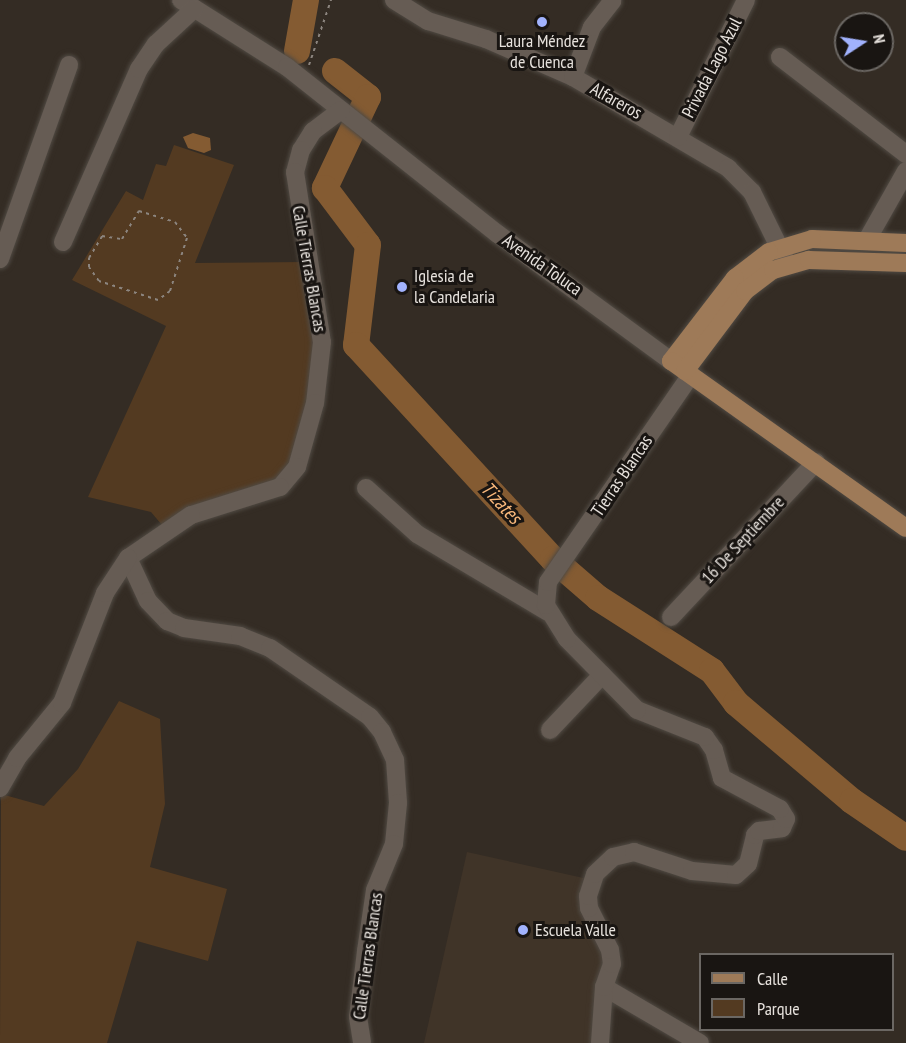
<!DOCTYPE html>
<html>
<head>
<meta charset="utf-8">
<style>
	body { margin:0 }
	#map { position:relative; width:906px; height:1043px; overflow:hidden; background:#342c24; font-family:"PT Sans Narrow",sans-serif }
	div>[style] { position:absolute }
	.built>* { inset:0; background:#403428 }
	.green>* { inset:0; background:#533a21 }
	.water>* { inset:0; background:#845b32 }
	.river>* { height:26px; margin:-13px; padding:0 13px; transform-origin:13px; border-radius:13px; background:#845b32 }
	.path>* { height:2px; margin-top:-1px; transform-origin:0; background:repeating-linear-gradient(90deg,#8c857f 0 3px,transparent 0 7.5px) }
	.roads { filter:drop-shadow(0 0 2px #504a43) drop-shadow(0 0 2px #504a43) }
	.minor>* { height:18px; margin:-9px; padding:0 9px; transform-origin:9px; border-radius:9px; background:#665c54 }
	.major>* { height:18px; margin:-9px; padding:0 9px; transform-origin:9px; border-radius:9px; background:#9e7a58 }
	.dots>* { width:16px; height:16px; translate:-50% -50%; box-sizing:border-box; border:3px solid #191512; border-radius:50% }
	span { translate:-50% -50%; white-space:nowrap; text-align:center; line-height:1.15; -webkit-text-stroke:6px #191512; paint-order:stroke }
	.poi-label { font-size:18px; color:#e7e2dd }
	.left { translate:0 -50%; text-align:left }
	.street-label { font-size:18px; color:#e7e2dd }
	.water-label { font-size:20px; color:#f9b87b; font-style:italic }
	.legend { position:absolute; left:699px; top:953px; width:195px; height:78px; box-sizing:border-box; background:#191512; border:2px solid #6b6763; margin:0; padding:8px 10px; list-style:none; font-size:18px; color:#e7e2dd }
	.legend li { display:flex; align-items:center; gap:12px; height:30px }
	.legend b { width:30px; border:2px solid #6b6763 }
	.north { position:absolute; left:834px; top:12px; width:60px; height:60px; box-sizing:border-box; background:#191512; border:2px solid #6b6763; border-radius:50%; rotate:78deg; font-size:16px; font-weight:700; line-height:24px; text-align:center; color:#e7e2dd }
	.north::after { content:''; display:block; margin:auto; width:21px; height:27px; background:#a1b2fd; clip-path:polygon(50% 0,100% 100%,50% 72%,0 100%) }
</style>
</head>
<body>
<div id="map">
	<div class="built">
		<div style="clip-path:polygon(467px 852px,588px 879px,607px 951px,598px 1043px,424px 1043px)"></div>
	</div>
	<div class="green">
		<div style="clip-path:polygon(174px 145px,234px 165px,195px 263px,305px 262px,316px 323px,310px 402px,284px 477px,162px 525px,151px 512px,88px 497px,166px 326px,72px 280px,126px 191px,143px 200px,156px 164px,166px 166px)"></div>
		<div style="clip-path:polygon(119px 701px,160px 719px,165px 804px,150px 867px,227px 889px,208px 961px,137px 941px,107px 1043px,0 1043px,1px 794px,44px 806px,78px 769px)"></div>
	</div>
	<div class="water">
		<div style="clip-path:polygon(193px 133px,210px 138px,211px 150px,204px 153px,188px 148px,183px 137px)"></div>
	</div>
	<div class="river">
		<div style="left:297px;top:51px;width:52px;rotate:-80deg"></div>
		<div style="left:335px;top:71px;width:42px;rotate:38.2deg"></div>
		<div style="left:368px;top:97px;width:101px;rotate:115.3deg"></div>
		<div style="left:325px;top:188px;width:71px;rotate:53deg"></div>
		<div style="left:368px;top:245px;width:101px;rotate:96.8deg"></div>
		<div style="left:356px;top:345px;width:291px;rotate:47.4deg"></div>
		<div style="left:553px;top:559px;width:60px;rotate:40.9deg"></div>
		<div style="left:598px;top:598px;width:135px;rotate:32.6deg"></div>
		<div style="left:712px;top:671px;width:40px;rotate:53deg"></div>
		<div style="left:736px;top:703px;width:152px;rotate:40.2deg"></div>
		<div style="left:852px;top:801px;width:65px;rotate:34.4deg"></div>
	</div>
	<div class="path">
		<div style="left:309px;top:65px;width:69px;rotate:-71.3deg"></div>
		<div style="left:139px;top:211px;width:38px;rotate:17deg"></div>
		<div style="left:175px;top:222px;width:20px;rotate:53deg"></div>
		<div style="left:187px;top:238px;width:56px;rotate:107.8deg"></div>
		<div style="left:170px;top:291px;width:15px;rotate:143deg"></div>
		<div style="left:158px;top:300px;width:62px;rotate:-162.1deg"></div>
		<div style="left:99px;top:281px;width:17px;rotate:-126deg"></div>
		<div style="left:89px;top:267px;width:9px;rotate:-90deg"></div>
		<div style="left:89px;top:258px;width:26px;rotate:-59deg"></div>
		<div style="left:102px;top:236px;width:20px;rotate:9deg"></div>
		<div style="left:122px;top:239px;width:33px;rotate:-59deg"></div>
	</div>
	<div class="roads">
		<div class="minor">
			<div style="left:181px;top:0;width:125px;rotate:32.3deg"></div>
			<div style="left:287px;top:67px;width:269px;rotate:38.4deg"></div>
			<div style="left:498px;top:234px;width:215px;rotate:36.3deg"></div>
			<div style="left:394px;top:0;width:40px;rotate:32deg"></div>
			<div style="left:428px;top:21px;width:61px;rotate:17.2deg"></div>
			<div style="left:486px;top:39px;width:95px;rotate:23.6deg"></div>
			<div style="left:573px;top:77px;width:180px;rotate:30.4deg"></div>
			<div style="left:728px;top:168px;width:34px;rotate:45deg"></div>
			<div style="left:752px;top:192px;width:79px;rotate:63.8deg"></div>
			<div style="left:780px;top:57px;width:159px;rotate:37.6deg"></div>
			<div style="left:573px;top:77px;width:53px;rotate:-69.2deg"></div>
			<div style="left:592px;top:27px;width:33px;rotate:-52deg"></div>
			<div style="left:341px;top:110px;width:35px;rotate:143deg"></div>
			<div style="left:313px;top:131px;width:22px;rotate:122deg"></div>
			<div style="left:301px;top:150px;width:23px;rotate:105deg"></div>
			<div style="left:295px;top:172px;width:172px;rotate:81deg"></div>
			<div style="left:322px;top:342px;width:61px;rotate:96.5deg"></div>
			<div style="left:315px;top:403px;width:66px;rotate:105.7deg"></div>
			<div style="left:297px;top:467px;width:26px;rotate:130deg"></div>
			<div style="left:280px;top:487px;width:93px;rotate:162.5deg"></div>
			<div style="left:191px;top:515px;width:76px;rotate:145.7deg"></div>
			<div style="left:128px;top:558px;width:47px;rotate:65.1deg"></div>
			<div style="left:148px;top:601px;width:28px;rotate:46deg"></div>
			<div style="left:167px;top:621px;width:18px;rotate:22deg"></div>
			<div style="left:184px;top:628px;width:57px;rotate:8.1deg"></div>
			<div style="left:240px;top:636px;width:32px;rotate:22deg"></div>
			<div style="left:270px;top:648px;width:121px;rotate:34.6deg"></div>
			<div style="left:370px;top:717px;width:19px;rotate:51deg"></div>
			<div style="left:382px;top:732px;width:31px;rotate:65deg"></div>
			<div style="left:395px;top:760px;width:43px;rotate:86deg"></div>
			<div style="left:398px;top:803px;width:41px;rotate:95.6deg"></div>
			<div style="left:394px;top:844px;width:50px;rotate:112.4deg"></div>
			<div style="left:375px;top:890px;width:62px;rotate:98.4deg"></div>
			<div style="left:366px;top:951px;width:66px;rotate:96.9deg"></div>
			<div style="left:358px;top:1017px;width:26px;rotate:81deg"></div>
			<div style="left:678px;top:137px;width:153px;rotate:-63.6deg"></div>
			<div style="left:867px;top:240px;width:79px;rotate:-60.5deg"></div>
			<div style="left:63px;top:242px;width:189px;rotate:-66.3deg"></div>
			<div style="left:139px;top:69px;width:30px;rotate:-56deg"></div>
			<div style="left:156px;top:44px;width:52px;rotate:-42.6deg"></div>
			<div style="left:0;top:259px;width:206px;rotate:-70.4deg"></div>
			<div style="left:366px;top:488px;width:69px;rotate:42deg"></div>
			<div style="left:417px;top:534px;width:152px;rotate:30.8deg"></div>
			<div style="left:671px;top:617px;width:212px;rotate:-46.9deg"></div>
			<div style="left:550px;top:730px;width:76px;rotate:-46.6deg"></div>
			<div style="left:0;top:788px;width:34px;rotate:-60deg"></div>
			<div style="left:17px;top:758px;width:71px;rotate:-50.7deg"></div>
			<div style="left:62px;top:703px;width:118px;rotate:-68.6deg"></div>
			<div style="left:105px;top:593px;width:42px;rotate:-56.7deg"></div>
			<div style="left:604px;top:987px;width:111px;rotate:30.3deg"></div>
			<div style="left:600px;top:1043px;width:56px;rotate:-85.9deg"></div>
			<div style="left:604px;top:987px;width:24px;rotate:-71deg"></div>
			<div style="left:612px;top:964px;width:14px;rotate:-98deg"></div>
			<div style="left:610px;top:950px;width:47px;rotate:-116.6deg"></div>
			<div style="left:589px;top:908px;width:12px;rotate:-95deg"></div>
			<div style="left:588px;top:896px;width:23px;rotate:-72deg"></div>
			<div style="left:595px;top:874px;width:25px;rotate:-43deg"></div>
			<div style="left:613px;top:857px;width:22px;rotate:-13deg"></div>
			<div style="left:634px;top:852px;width:61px;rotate:18.1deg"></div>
			<div style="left:692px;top:871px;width:44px;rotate:5.2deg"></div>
			<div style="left:736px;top:875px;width:16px;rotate:-43deg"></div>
			<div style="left:748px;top:864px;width:30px;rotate:-76deg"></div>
			<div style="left:755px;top:835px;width:6px;rotate:-45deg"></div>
			<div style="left:759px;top:831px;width:23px;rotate:-7deg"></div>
			<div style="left:782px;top:828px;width:10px;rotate:-66deg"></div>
			<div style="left:786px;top:819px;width:12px;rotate:-121deg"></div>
			<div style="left:780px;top:809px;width:66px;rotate:-151.9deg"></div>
			<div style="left:722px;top:778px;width:29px;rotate:-106deg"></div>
			<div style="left:714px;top:750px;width:16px;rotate:-125deg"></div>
			<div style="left:705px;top:737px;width:73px;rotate:-158.3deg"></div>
			<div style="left:637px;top:710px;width:100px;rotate:-134.6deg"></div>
			<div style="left:567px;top:639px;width:40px;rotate:-122deg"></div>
			<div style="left:546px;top:605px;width:23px;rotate:-85deg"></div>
			<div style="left:548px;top:582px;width:252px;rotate:-55.4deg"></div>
		</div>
		<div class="major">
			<div style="left:906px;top:243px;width:94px;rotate:-177.6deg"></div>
			<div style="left:812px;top:239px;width:45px;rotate:163.2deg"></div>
			<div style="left:769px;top:252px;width:43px;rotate:142.6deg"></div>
			<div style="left:735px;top:278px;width:105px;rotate:127.6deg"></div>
			<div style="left:671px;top:361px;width:288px;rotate:35.4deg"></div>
			<div style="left:685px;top:371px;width:100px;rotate:-53.1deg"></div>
			<div style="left:745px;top:291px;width:35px;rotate:-37deg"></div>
			<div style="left:773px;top:270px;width:37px;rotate:-16deg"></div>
			<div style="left:809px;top:260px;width:97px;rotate:1.8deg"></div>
		</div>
	</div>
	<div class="dots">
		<div style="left:542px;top:22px;background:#a1b2fd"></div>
		<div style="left:402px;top:287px;background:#a1b2fd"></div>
		<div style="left:523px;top:930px;background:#a1b2fd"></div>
	</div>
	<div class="poi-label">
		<span style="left:542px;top:52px">Laura Méndez<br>de Cuenca</span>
		<span class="left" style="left:414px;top:287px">Iglesia de<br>la Candelaria</span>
		<span class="left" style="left:535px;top:930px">Escuela Valle</span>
	</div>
	<div class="street-label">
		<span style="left:712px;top:68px;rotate:-63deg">Privada Lago Azul</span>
		<span style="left:616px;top:101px;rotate:29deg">Alfareros</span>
		<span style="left:542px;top:265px;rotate:35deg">Avenida Toluca</span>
		<span style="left:309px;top:269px;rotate:80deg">Calle Tierras Blancas</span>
		<span style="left:622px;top:476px;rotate:-56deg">Tierras Blancas</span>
		<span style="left:743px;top:540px;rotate:-47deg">16 De Septiembre</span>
		<span style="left:368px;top:956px;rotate:-82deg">Calle Tierras Blancas</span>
	</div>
	<div class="water-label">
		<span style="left:501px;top:503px;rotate:47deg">Tizates</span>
	</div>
	<ul class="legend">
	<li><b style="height:8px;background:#9e7a58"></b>Calle</li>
	<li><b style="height:16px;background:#533a21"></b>Parque</li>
	</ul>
	<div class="north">N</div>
</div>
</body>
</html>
